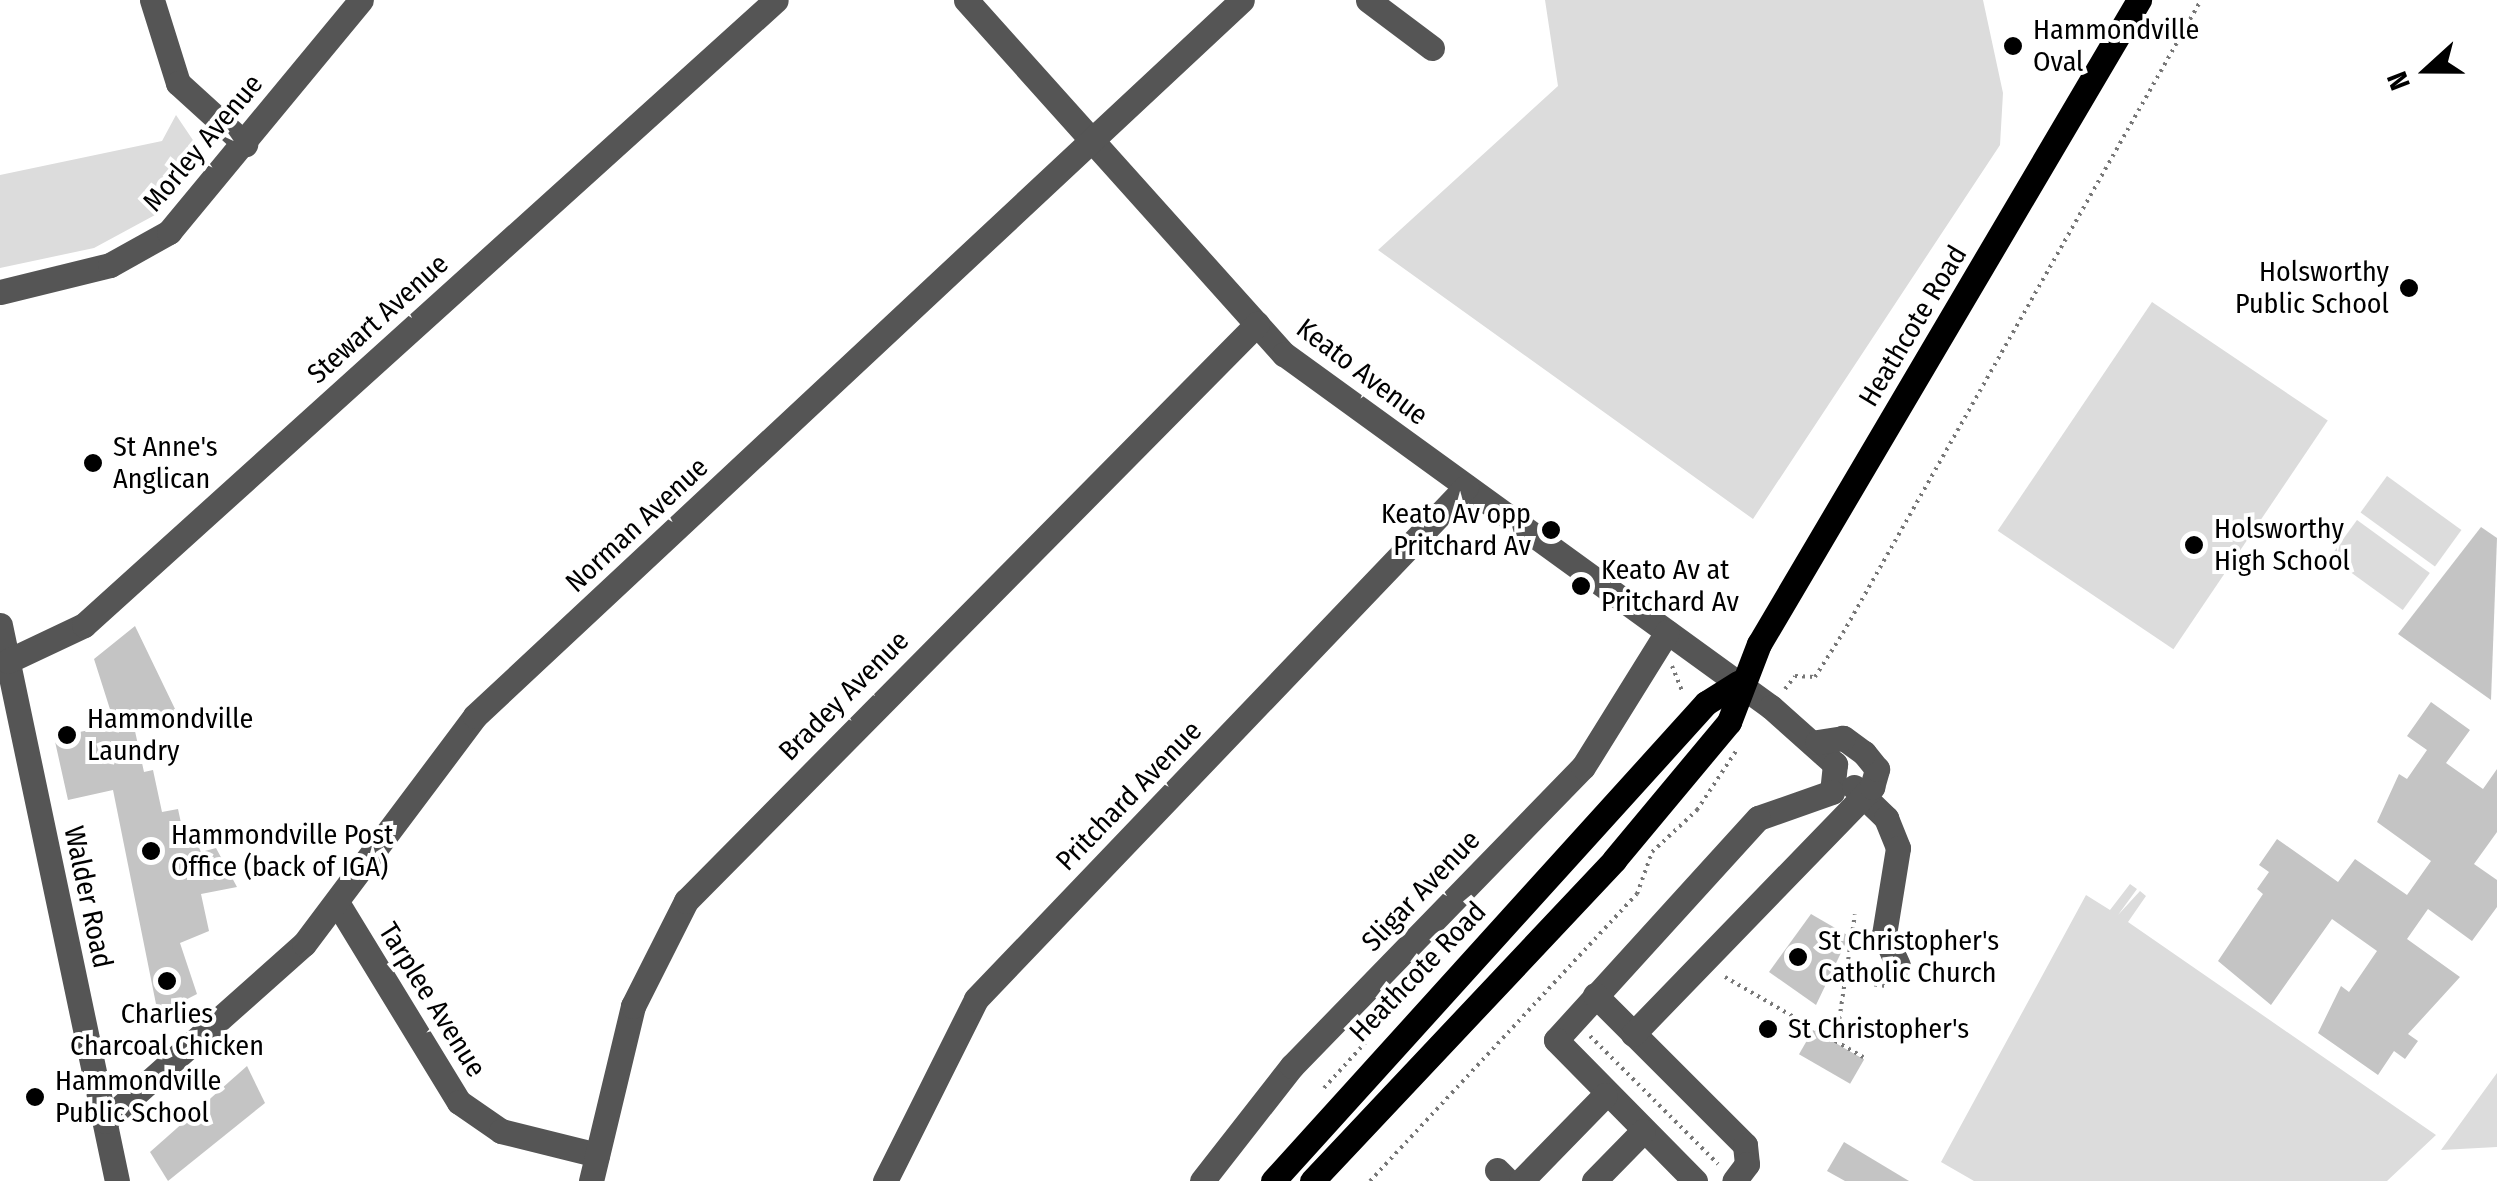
<!DOCTYPE html>
<html>
<head>
<meta charset="utf-8">
<style>
	body { margin:0 }
	#map { position:relative; width:2497px; height:1181px; overflow:hidden; background:#fff; font-family:"Fira Sans Condensed",sans-serif }
	div>[style] { position:absolute }
	.green>* { inset:0; background:#dcdcdc; transform-origin:0 0 }
	.building>* { inset:0; background:#c4c4c4; transform-origin:0 0 }
	.path>* { height:4px; margin-top:-2px; transform-origin:0; background:repeating-linear-gradient(90deg,#777 0 2.5px,transparent 0 7.5px) }
	.minor>* { height:25px; margin:-12.5px; padding:0 12.5px; transform-origin:12.5px; border-radius:12.5px; background:#555 }
	.major>* { height:25px; margin:-12.5px; padding:0 12.5px; transform-origin:12.5px; border-radius:12.5px; background:#000 }
	.dots>* { width:28px; height:28px; translate:-50% -50%; box-sizing:border-box; border:5px solid #fff; border-radius:50% }
	span { translate:-50% -50%; white-space:nowrap; text-align:center; line-height:1.15; -webkit-text-stroke:8px #fff; paint-order:stroke }
	.poi-label { font-size:28px; color:#000 }
	.left { translate:0 -50%; text-align:left }
	.right { translate:-100% -50%; text-align:right }
	.street-label { font-size:28px; color:#000 }
	.north { position:absolute; left:2377px; top:20px; width:100px; height:100px; -webkit-text-stroke:8px #fff; paint-order:stroke; rotate:249deg; font-size:28px; font-weight:700; line-height:40px; text-align:center; color:#000 }
	.north::after { content:''; display:block; margin:auto; width:35px; height:45px; background:#000; clip-path:polygon(50% 0,100% 100%,50% 72%,0 100%) }
</style>
</head>
<body>
<div id="map">
	<div class="green">
		<div style="clip-path:polygon(1545px 0,1983px 0,2003px 93px,2000px 145px,1753px 519px,1378px 250px,1558px 86px)"></div>
		<div style="clip-path:polygon(176px 115px,201px 152px,155px 215px,94px 248px,0 268px,0 175px,162px 141px)"></div>
		<div style="left:2152px;top:302px;width:212px;height:276px;rotate:34deg"></div>
		<div style="left:2387px;top:476px;width:92px;height:45px;rotate:36deg"></div>
		<div style="left:2357px;top:520px;width:90px;height:46px;rotate:36deg"></div>
		<div style="clip-path:polygon(2130px 884px,2137px 889px,2118px 915px,2140px 891px,2146px 896px,2128px 922px,2436px 1135px,2387px 1181px,1974px 1181px,1941px 1162px,2086px 895px,2110px 910px)"></div>
		<div style="clip-path:polygon(2497px 1073px,2497px 1147px,2441px 1150px)"></div>
	</div>
	<div class="building">
		<div style="clip-path:polygon(2481px 527px,2497px 538px,2491px 700px,2398px 634px)"></div>
		<div style="clip-path:polygon(135px 626px,176px 711px,133px 722px,144px 772px,153px 770px,162px 812px,178px 809px,184px 837px,193px 835px,201px 852px,216px 848px,237px 887px,201px 894px,209px 931px,180px 943px,197px 994px,158px 1014px,113px 790px,68px 800px,54px 737px,115px 725px,94px 659px)"></div>
		<div style="clip-path:polygon(2431px 702px,2470px 730px,2446px 763px,2483px 789px,2497px 769px,2497px 832px,2474px 864px,2497px 880px,2497px 907px,2472px 941px,2428px 909px,2407px 939px,2460px 977px,2408px 1034px,2418px 1041px,2405px 1059px,2394px 1051px,2378px 1075px,2318px 1033px,2341px 986px,2349px 992px,2377px 951px,2332px 919px,2271px 1005px,2218px 961px,2263px 894px,2257px 889px,2269px 872px,2259px 865px,2277px 839px,2338px 882px,2355px 859px,2407px 895px,2431px 861px,2377px 822px,2399px 774px,2407px 779px,2427px 750px,2407px 736px)"></div>
		<div style="clip-path:polygon(1811px 914px,1849px 936px,1816px 1005px,1769px 972px)"></div>
		<div style="left:1813px;top:1030px;width:59px;height:28px;rotate:30deg"></div>
		<div style="clip-path:polygon(247px 1066px,265px 1103px,168px 1181px,150px 1152px)"></div>
		<div style="clip-path:polygon(1844px 1142px,1909px 1181px,1845px 1181px,1827px 1171px)"></div>
	</div>
	<div class="path">
		<div style="left:1672px;top:666px;width:29px;rotate:68deg"></div>
		<div style="left:1785px;top:689px;width:16px;rotate:-52deg"></div>
		<div style="left:1795px;top:676px;width:20px;rotate:3deg"></div>
		<div style="left:1815px;top:677px;width:52px;rotate:-57.5deg"></div>
		<div style="left:1843px;top:633px;width:727px;rotate:-60.51deg"></div>
		<div style="left:1725px;top:977px;width:160px;rotate:30.1deg"></div>
		<div style="left:1830px;top:978px;width:56px;rotate:8.3deg"></div>
		<div style="left:1590px;top:1036px;width:181px;rotate:45deg"></div>
		<div style="left:1836px;top:1041px;width:128px;rotate:-81.5deg"></div>
		<div style="left:1324px;top:1088px;width:61px;rotate:-47.7deg"></div>
		<div style="left:1370px;top:1181px;width:392px;rotate:-47.1deg"></div>
		<div style="left:1637px;top:894px;width:45px;rotate:-70.3deg"></div>
		<div style="left:1652px;top:852px;width:62px;rotate:-43deg"></div>
		<div style="left:1697px;top:810px;width:71px;rotate:-56.5deg"></div>
	</div>
	<div class="minor">
		<div style="left:152px;top:0;width:87px;rotate:72.6deg"></div>
		<div style="left:178px;top:83px;width:91px;rotate:42.3deg"></div>
		<div style="left:966px;top:0;width:476px;rotate:48.1deg"></div>
		<div style="left:1284px;top:354px;width:601px;rotate:35.94deg"></div>
		<div style="left:1771px;top:707px;width:86px;rotate:41.7deg"></div>
		<div style="left:1835px;top:764px;width:28px;rotate:96deg"></div>
		<div style="left:1832px;top:792px;width:78px;rotate:160.6deg"></div>
		<div style="left:1758px;top:818px;width:300px;rotate:132.3deg"></div>
		<div style="left:1556px;top:1040px;width:198px;rotate:45.4deg"></div>
		<div style="left:1368px;top:0;width:80px;rotate:36.9deg"></div>
		<div style="left:0;top:292px;width:113px;rotate:-13.8deg"></div>
		<div style="left:110px;top:265px;width:68px;rotate:-29.2deg"></div>
		<div style="left:169px;top:232px;width:301px;rotate:-50.4deg"></div>
		<div style="left:0;top:625px;width:568px;rotate:78.12deg"></div>
		<div style="left:8px;top:661px;width:84px;rotate:-25.3deg"></div>
		<div style="left:84px;top:625px;width:932px;rotate:-42.09deg"></div>
		<div style="left:1854px;top:787px;width:45px;rotate:44.1deg"></div>
		<div style="left:1886px;top:818px;width:32px;rotate:68deg"></div>
		<div style="left:1898px;top:848px;width:87px;rotate:99.2deg"></div>
		<div style="left:1884px;top:934px;width:34px;rotate:66deg"></div>
		<div style="left:338px;top:904px;width:232px;rotate:58.6deg"></div>
		<div style="left:459px;top:1102px;width:51px;rotate:34.6deg"></div>
		<div style="left:501px;top:1131px;width:99px;rotate:14deg"></div>
		<div style="left:1595px;top:995px;width:212px;rotate:45deg"></div>
		<div style="left:1745px;top:1145px;width:19px;rotate:84deg"></div>
		<div style="left:1747px;top:1164px;width:21px;rotate:127deg"></div>
		<div style="left:1633px;top:1034px;width:344px;rotate:-45.9deg"></div>
		<div style="left:1872px;top:787px;width:19px;rotate:-74deg"></div>
		<div style="left:1877px;top:769px;width:21px;rotate:-129deg"></div>
		<div style="left:1864px;top:753px;width:26px;rotate:-144deg"></div>
		<div style="left:1843px;top:738px;width:26px;rotate:171deg"></div>
		<div style="left:105px;top:1121px;width:266px;rotate:-41.7deg"></div>
		<div style="left:304px;top:944px;width:285px;rotate:-53.1deg"></div>
		<div style="left:475px;top:716px;width:1049px;rotate:-43.03deg"></div>
		<div style="left:1497px;top:1170px;width:16px;rotate:45deg"></div>
		<div style="left:591px;top:1181px;width:180px;rotate:-76.5deg"></div>
		<div style="left:633px;top:1006px;width:118px;rotate:-63.2deg"></div>
		<div style="left:686px;top:901px;width:812px;rotate:-45.3deg"></div>
		<div style="left:885px;top:1181px;width:203px;rotate:-63.4deg"></div>
		<div style="left:976px;top:999px;width:709px;rotate:-46.26deg"></div>
		<div style="left:1202px;top:1181px;width:146px;rotate:-52deg"></div>
		<div style="left:1292px;top:1066px;width:417px;rotate:-45.8deg"></div>
		<div style="left:1583px;top:767px;width:159px;rotate:-58.1deg"></div>
		<div style="left:1521px;top:1181px;width:120px;rotate:-45.7deg"></div>
		<div style="left:1594px;top:1181px;width:70px;rotate:-45.6deg"></div>
	</div>
	<div class="major">
		<div style="left:1273px;top:1181px;width:645px;rotate:-47.83deg"></div>
		<div style="left:1706px;top:703px;width:38px;rotate:-32deg"></div>
		<div style="left:1312px;top:1181px;width:441px;rotate:-46.7deg"></div>
		<div style="left:1614px;top:860px;width:180px;rotate:-50.2deg"></div>
		<div style="left:1729px;top:722px;width:84px;rotate:-69deg"></div>
		<div style="left:1759px;top:644px;width:748px;rotate:-59.46deg"></div>
	</div>
	<div class="dots">
		<div style="left:2013px;top:46px;background:#000"></div>
		<div style="left:2409px;top:288px;background:#000"></div>
		<div style="left:93px;top:463px;background:#000"></div>
		<div style="left:1551px;top:530px;background:#000"></div>
		<div style="left:2194px;top:545px;background:#000"></div>
		<div style="left:1581px;top:586px;background:#000"></div>
		<div style="left:67px;top:735px;background:#000"></div>
		<div style="left:151px;top:851px;background:#000"></div>
		<div style="left:1798px;top:957px;background:#000"></div>
		<div style="left:167px;top:981px;background:#000"></div>
		<div style="left:1768px;top:1029px;background:#000"></div>
		<div style="left:35px;top:1097px;background:#000"></div>
	</div>
	<div class="poi-label">
		<span class="left" style="left:2033px;top:46px">Hammondville<br>Oval</span>
		<span class="right" style="left:2389px;top:288px">Holsworthy<br>Public School</span>
		<span class="left" style="left:113px;top:463px">St Anne's<br>Anglican</span>
		<span class="right" style="left:1531px;top:530px">Keato Av opp<br>Pritchard Av</span>
		<span class="left" style="left:2214px;top:545px">Holsworthy<br>High School</span>
		<span class="left" style="left:1601px;top:586px">Keato Av at<br>Pritchard Av</span>
		<span class="left" style="left:87px;top:735px">Hammondville<br>Laundry</span>
		<span class="left" style="left:171px;top:851px">Hammondville Post<br>Office (back of IGA)</span>
		<span class="left" style="left:1818px;top:957px">St Christopher's<br>Catholic Church</span>
		<span style="left:167px;top:1030px">Charlies<br>Charcoal Chicken</span>
		<span class="left" style="left:1788px;top:1029px">St Christopher's</span>
		<span class="left" style="left:55px;top:1097px">Hammondville<br>Public School</span>
	</div>
	<div class="street-label">
		<span style="left:203px;top:143px;rotate:-50deg">Morley Avenue</span>
		<span style="left:378px;top:319px;rotate:-42deg">Stewart Avenue</span>
		<span style="left:1913px;top:326px;rotate:-59deg">Heathcote Road</span>
		<span style="left:1362px;top:372px;rotate:37deg">Keato Avenue</span>
		<span style="left:637px;top:525px;rotate:-43deg">Norman Avenue</span>
		<span style="left:844px;top:696px;rotate:-45deg">Bradey Avenue</span>
		<span style="left:1129px;top:796px;rotate:-46deg">Pritchard Avenue</span>
		<span style="left:1421px;top:891px;rotate:-46deg">Sligar Avenue</span>
		<span style="left:88px;top:897px;rotate:78deg">Walder Road</span>
		<span style="left:1418px;top:972px;rotate:-46deg">Heathcote Road</span>
		<span style="left:432px;top:1000px;rotate:58deg">Tarplee Avenue</span>
	</div>
	<div class="north">N</div>
</div>
</body>
</html>
